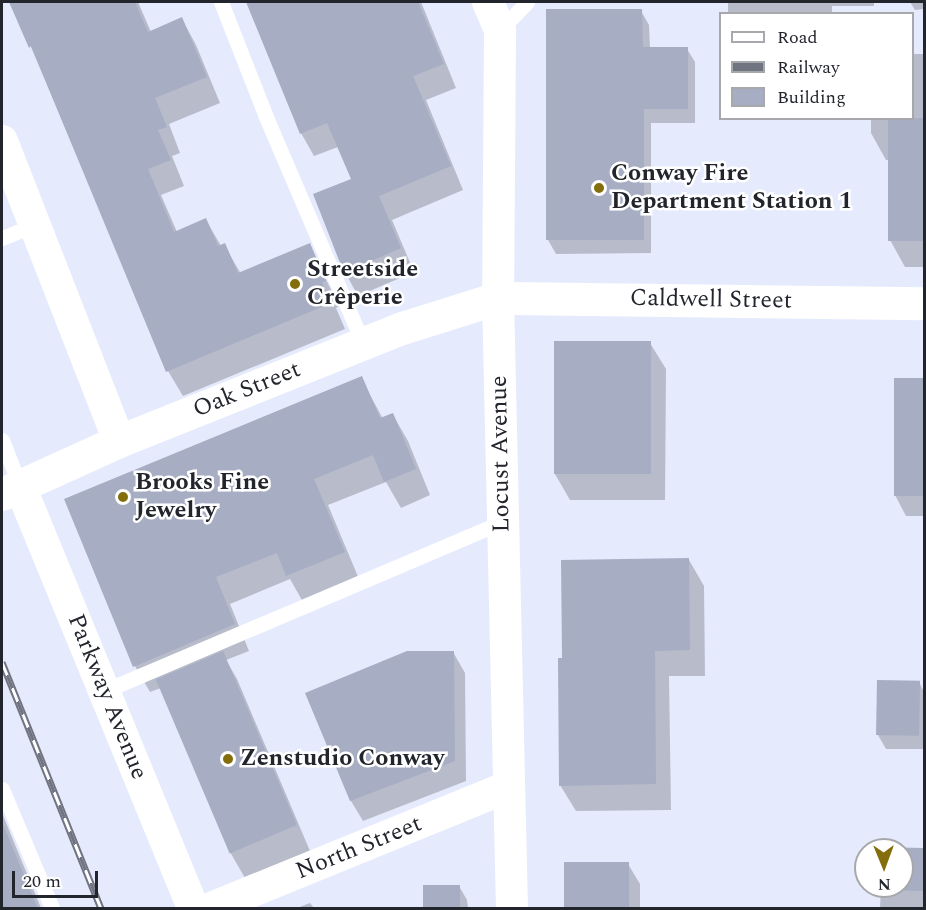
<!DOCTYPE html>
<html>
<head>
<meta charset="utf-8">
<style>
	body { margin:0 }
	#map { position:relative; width:926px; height:910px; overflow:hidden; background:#e5eafd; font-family:Spectral,serif }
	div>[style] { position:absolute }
	.shadow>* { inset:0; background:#0003 }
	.building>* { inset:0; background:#a7adc3; transform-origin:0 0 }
	.lane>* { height:15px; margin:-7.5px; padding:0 7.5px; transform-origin:7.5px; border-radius:7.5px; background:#fff }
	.street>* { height:32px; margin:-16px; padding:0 16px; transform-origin:16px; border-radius:16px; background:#fff }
	.secondary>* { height:33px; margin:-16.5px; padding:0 16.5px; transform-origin:16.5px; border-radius:16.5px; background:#fff }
	.rail>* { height:7px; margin-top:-3.5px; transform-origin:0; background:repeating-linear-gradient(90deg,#fff 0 14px,#707380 0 28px); box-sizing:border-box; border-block:2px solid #707380 }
	.dots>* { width:16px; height:16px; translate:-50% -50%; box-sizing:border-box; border:3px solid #fff; border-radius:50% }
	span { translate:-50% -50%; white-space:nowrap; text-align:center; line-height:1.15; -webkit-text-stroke:5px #fff; paint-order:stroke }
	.poi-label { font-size:24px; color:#23252d; font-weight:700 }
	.left { translate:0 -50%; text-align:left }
	.street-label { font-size:24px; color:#23252d }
	.frame { position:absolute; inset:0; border:3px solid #23252d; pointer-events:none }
	.legend { position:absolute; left:719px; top:12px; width:195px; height:108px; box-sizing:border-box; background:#fff; border:2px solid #a7a8ab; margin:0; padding:8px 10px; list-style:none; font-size:18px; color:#23252d }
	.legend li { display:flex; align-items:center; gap:12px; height:30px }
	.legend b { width:30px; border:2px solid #a7a8ab }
	.north { position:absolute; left:854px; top:838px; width:60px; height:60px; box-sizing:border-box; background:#fff; border:2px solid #a7a8ab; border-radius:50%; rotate:179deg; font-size:16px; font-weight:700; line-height:24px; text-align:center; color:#23252d }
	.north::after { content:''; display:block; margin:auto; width:21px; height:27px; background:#836e0b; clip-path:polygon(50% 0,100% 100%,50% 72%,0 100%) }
	.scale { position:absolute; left:12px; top:871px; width:86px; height:27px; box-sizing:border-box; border:3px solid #23252d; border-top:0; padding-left:8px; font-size:18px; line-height:21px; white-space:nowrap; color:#23252d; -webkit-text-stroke:4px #fff; paint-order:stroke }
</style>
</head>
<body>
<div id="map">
	<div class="shadow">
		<div style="clip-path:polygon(12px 2px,138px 2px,151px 32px,182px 19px,196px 45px,220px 103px,169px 124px,180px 153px,172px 156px,184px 186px,161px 195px,177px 232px,206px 220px,221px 246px,224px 245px,241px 274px,309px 245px,339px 306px,336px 308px,345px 329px,183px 396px,168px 371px)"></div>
		<div style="clip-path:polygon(248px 2px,421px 2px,456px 88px,426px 100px,463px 190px,392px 220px,414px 272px,358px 296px,345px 272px,353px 179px,338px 147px,314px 156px,301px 133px)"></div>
		<div style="clip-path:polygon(728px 2px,874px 2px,874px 6px,832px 6px,832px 14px,728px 14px)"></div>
		<div style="clip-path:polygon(910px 2px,924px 2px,924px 9px,915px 10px)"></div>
		<div style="clip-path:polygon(641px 11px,649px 25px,650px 49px,687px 49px,695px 62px,695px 123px,651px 123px,651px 253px,556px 254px,548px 240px)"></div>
		<div style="clip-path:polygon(912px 54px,924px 54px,924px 267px,905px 267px,890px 240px,890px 160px,886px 160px,871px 133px,871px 118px,912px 118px)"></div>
		<div style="clip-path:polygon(650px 343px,666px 369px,665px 500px,570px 500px,555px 474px)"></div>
		<div style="clip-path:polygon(361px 378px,383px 419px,393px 415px,408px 441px,430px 495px,401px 508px,386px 482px,328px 505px,359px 579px,303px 602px,290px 579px,230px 604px,249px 651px,226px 660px,237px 679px,310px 851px,245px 878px,230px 852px,161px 688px,150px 692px,135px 666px)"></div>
		<div style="clip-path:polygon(896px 379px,924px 380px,924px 516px,906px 516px,895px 495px)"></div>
		<div style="clip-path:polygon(689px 560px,704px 586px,705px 676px,669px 676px,671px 810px,576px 811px,560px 785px,564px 659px)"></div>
		<div style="clip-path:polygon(453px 652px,465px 673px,466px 781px,363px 821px,351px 801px,307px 694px)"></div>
		<div style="clip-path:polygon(919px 682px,924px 692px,924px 749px,886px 749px,878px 735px)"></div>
		<div style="clip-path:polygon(2px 813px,41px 908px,2px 908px)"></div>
		<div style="clip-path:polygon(881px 849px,924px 850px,924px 908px,880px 908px,881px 886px,902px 886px,902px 850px)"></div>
		<div style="clip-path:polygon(628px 864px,640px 884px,640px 908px,566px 908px)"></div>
		<div style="clip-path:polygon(459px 886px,467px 900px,468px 908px,424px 908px)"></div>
		<div style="clip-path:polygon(310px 903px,314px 908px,297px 908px)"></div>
	</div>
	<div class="building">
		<div style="clip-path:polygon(9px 2px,135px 2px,148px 32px,182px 17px,207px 77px,155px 98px,167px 127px,158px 130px,171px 160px,148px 169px,174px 232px,206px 218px,218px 246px,225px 243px,238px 273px,310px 243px,326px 281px,322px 282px,331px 303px,166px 372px,31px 46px,29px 48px)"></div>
		<div style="clip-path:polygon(246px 2px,418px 2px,444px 64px,413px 76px,451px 166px,379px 196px,401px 248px,344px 273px,313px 194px,351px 179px,327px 123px,300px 134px)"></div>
		<div style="clip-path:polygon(546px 9px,642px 9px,643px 47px,688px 47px,688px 109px,644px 109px,644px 240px,546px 240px)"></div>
		<div style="left:888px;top:118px;width:36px;height:123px"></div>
		<div style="left:554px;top:341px;width:97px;height:133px"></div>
		<div style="clip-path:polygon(362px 376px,380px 418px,393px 413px,416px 469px,384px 482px,373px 455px,314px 479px,345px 552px,286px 576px,277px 553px,216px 577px,235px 624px,133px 667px,64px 499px)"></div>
		<div style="left:894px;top:378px;width:30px;height:118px"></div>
		<div style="clip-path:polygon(689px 558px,690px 650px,655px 651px,656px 784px,559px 786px,558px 658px,562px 658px,561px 560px)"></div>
		<div style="left:223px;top:651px;width:189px;height:73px;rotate:67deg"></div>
		<div style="clip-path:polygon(407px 651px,454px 651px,455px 761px,350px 801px,305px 693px)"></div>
		<div style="left:877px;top:680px;width:43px;height:55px;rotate:1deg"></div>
		<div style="clip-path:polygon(2px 822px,38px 909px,2px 909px)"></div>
		<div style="clip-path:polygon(879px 847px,924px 848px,924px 891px,879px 890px,879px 886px,902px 886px,902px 850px,879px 850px)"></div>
		<div style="left:564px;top:862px;width:65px;height:47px"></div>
		<div style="left:423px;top:885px;width:37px;height:24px"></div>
	</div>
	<div class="lane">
		<div style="left:221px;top:2px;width:123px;rotate:68.6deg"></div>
		<div style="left:266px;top:117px;width:246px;rotate:66.8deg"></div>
		<div style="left:500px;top:30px;width:39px;rotate:-46deg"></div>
		<div style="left:2px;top:238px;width:35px;rotate:-22deg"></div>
		<div style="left:2px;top:440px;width:49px;rotate:68.6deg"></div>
		<div style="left:104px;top:691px;width:432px;rotate:-23deg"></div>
		<div style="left:2px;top:789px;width:129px;rotate:67.2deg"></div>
	</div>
	<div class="street">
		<div style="left:488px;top:2px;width:30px;rotate:67deg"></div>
		<div style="left:500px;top:30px;width:268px;rotate:90.4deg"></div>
		<div style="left:498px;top:298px;width:610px;rotate:88.69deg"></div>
		<div style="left:2px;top:141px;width:322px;rotate:68.7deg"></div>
		<div style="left:20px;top:486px;width:456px;rotate:67.7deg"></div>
		<div style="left:211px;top:908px;width:320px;rotate:-22.2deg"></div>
	</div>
	<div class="secondary">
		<div style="left:2px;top:494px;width:128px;rotate:-24.4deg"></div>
		<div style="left:119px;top:441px;width:305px;rotate:-21.8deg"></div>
		<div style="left:402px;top:328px;width:101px;rotate:-17.4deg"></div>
		<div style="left:498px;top:298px;width:426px;rotate:0.7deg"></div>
	</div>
	<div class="rail">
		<div style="left:2px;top:662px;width:265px;rotate:68.1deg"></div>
	</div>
	<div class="dots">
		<div style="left:599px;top:188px;background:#836e0b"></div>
		<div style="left:295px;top:284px;background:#836e0b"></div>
		<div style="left:123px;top:497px;background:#836e0b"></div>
		<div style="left:228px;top:759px;background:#836e0b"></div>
	</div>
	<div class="poi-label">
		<span class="left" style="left:611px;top:188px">Conway Fire<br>Department Station 1</span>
		<span class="left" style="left:307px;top:284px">Streetside<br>Crêperie</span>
		<span class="left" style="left:135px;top:497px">Brooks Fine<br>Jewelry</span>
		<span class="left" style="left:240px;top:759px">Zenstudio Conway</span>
	</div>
	<div class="street-label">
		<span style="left:711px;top:300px;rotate:1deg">Caldwell Street</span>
		<span style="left:247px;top:390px;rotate:-22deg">Oak Street</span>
		<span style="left:501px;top:454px;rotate:-91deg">Locust Avenue</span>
		<span style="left:107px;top:697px;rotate:68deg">Parkway Avenue</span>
		<span style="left:359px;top:848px;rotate:-22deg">North Street</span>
	</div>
	<div class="frame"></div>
	<ul class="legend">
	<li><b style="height:8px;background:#fff"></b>Road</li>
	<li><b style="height:8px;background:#707380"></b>Railway</li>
	<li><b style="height:16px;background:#a7adc3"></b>Building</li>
	</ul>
	<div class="north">N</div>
	<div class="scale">20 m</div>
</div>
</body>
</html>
